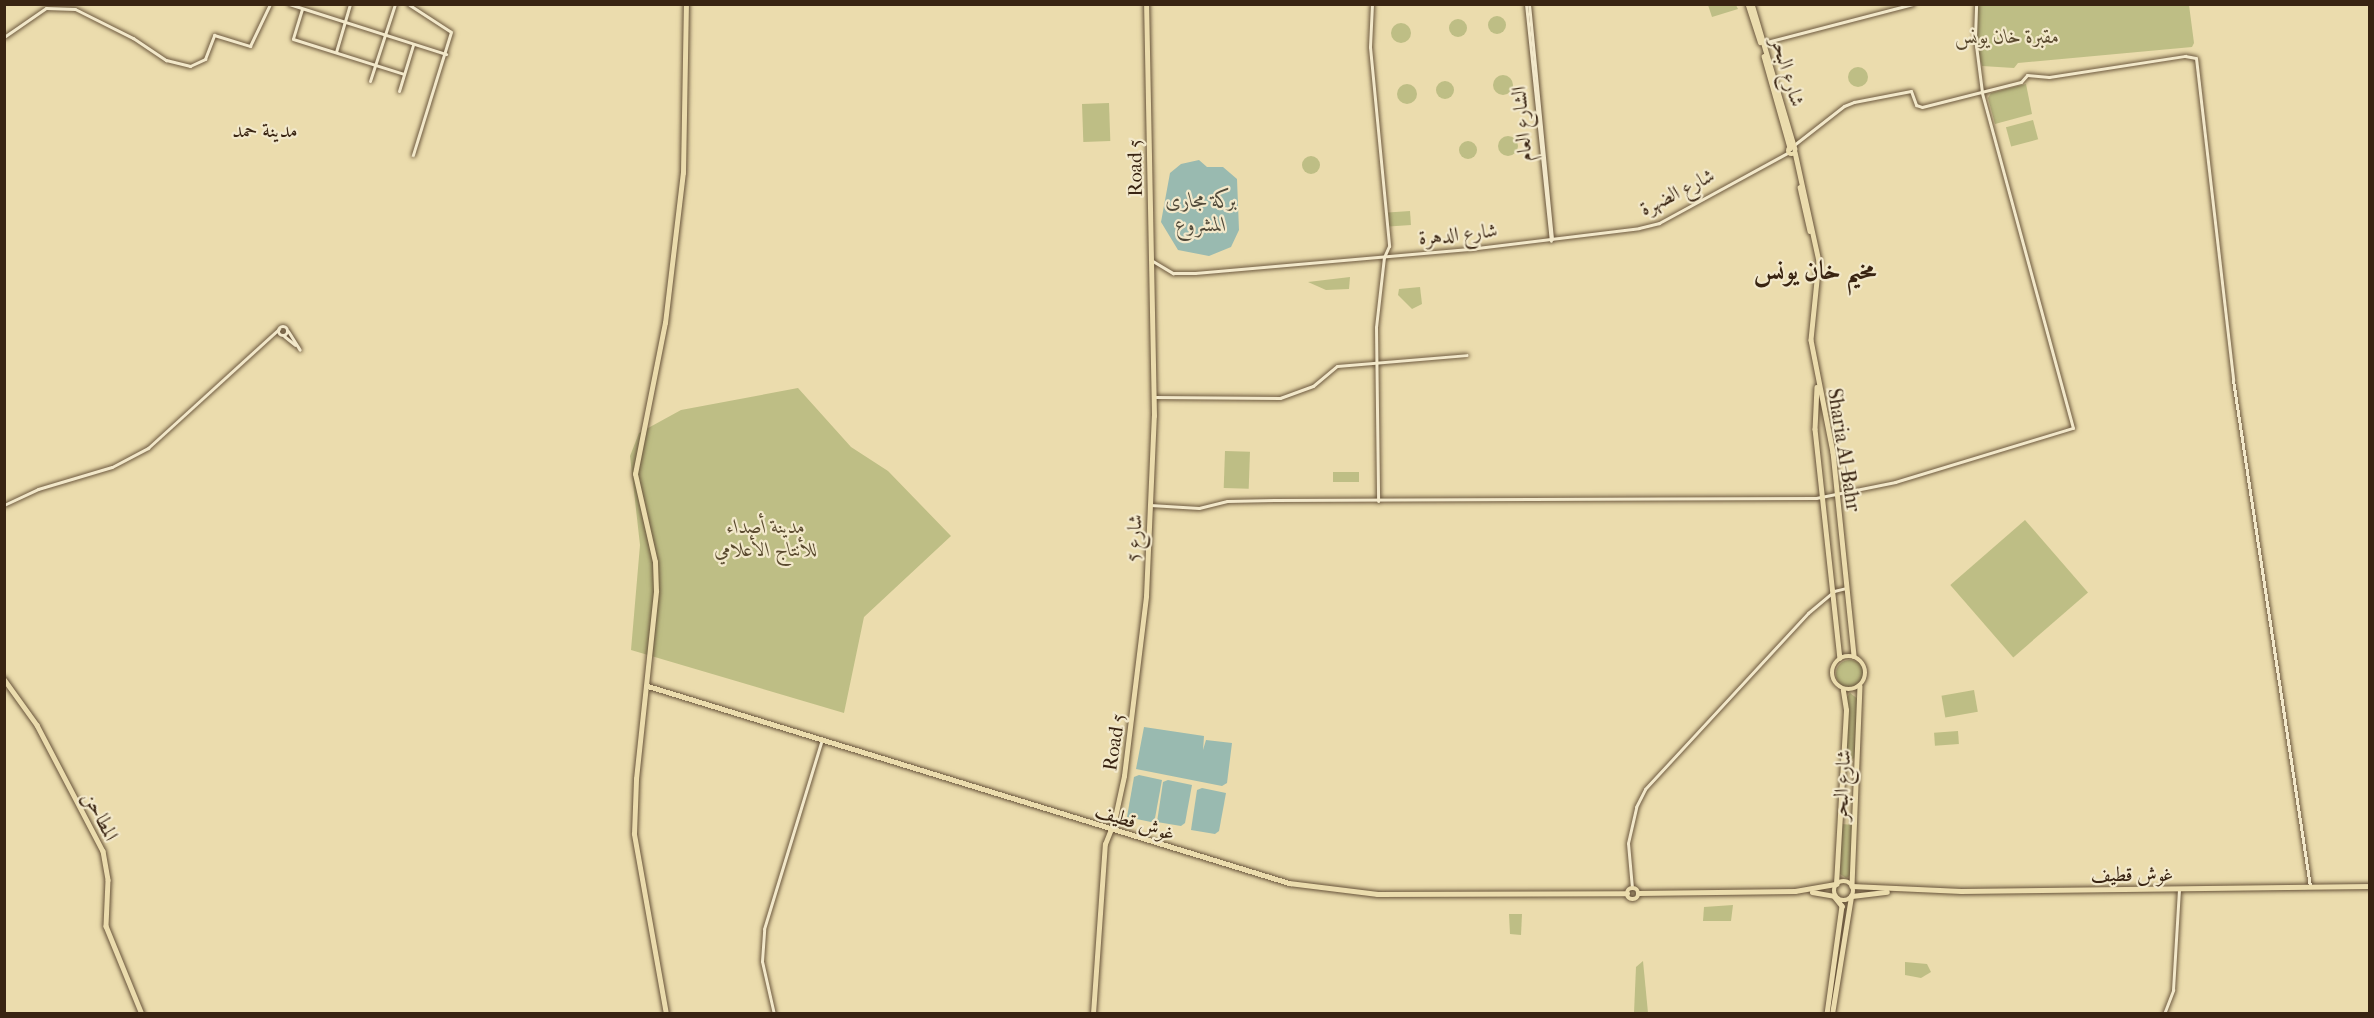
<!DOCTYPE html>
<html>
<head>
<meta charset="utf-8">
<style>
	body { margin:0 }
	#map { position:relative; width:2374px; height:1018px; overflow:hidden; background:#ebdcad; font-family:"IM FELL French Canon",Amiri,serif }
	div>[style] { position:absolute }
	.green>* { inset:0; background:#bebe85; transform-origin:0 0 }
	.round { border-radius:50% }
	.water>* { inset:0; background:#99bab0 }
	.roads { filter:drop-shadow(0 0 2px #665239) drop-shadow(0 0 2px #665239) }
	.minor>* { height:3px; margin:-1.5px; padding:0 1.5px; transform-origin:1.5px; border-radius:1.5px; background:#f2e8ca }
	.minor>.ring { margin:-1.5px; padding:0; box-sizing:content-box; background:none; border:3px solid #f2e8ca; border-radius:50% }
	.major>* { height:4.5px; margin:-2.25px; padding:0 2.25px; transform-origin:2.25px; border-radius:2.25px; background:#ebdcad }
	.major>.ring { margin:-2.25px; padding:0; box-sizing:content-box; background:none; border:4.5px solid #ebdcad; border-radius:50% }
	span { translate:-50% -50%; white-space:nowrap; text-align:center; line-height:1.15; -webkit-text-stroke:4.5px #f2e8ca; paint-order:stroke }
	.park-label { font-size:20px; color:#5a4a2f; font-style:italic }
	.street-label { font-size:20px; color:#392412 }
	.neighbourhood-label { font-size:21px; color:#392412 }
	.water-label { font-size:21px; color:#514a3a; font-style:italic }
	.district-label { font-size:26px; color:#392412; font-weight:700 }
	.frame { position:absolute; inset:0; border:6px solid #392412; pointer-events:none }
</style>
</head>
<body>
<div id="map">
	<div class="green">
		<div style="clip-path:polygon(1708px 5px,1736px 5px,1738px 9px,1712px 17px)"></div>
		<div style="clip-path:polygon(1978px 5px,2189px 5px,2194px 43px,2192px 47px,2018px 63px,2014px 68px,1982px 66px,1977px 46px)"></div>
		<div class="round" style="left:1488px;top:16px;width:18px;height:18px"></div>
		<div class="round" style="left:1449px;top:19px;width:18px;height:18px"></div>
		<div class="round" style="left:1391px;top:23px;width:20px;height:20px"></div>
		<div class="round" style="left:1848px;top:67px;width:20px;height:20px"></div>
		<div class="round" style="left:1493px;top:75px;width:20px;height:20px"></div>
		<div class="round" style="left:1436px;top:81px;width:18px;height:18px"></div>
		<div style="clip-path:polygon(2026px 84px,2032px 114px,1995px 124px,1988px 98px,1991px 93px)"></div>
		<div class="round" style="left:1397px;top:84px;width:20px;height:20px"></div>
		<div style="left:1109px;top:103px;width:38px;height:27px;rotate:88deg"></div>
		<div style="left:2033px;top:120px;width:20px;height:28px;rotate:75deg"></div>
		<div class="round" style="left:1498px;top:136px;width:20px;height:20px"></div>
		<div class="round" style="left:1459px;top:141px;width:18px;height:18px"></div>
		<div class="round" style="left:1302px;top:156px;width:18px;height:18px"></div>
		<div style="left:1410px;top:211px;width:14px;height:22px;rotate:86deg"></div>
		<div style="clip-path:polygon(1350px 277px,1349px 289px,1326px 290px,1308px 282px)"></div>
		<div style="clip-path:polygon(1420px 287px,1422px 304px,1412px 309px,1398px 295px,1399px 289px)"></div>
		<div style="clip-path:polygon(798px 388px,851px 447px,888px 471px,951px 536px,864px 617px,844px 713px,631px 650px,640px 545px,630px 456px,639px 433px,681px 410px)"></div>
		<div style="left:1225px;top:451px;width:25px;height:37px;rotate:2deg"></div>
		<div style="left:1359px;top:472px;width:10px;height:26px;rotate:90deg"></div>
		<div style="left:2025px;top:520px;width:96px;height:99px;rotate:49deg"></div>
		<div class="round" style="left:1836px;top:660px;width:28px;height:28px"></div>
		<div style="left:1974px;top:690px;width:22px;height:33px;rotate:80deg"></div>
		<div style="clip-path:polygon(1850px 693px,1858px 699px,1856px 756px,1853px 759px,1847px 755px,1847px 697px)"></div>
		<div style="left:1958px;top:731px;width:13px;height:24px;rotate:86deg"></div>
		<div style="clip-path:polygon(1842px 824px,1853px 825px,1850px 876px,1846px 878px,1840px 874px)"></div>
		<div style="clip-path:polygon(1733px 905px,1731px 921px,1703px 921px,1704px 907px)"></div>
		<div style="clip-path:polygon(1509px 914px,1522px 914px,1521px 935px,1510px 934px)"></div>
		<div style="clip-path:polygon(1643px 961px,1648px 1013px,1634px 1013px,1636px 967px)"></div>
		<div style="clip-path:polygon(1905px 962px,1927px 964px,1931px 972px,1921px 978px,1905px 975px)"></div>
	</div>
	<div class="water">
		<div style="clip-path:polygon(1199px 160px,1207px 167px,1223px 167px,1237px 179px,1239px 230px,1231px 247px,1209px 256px,1178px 250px,1161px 222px,1170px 173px,1181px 164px)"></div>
		<div style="clip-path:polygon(1144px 727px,1204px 736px,1203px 750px,1206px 740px,1232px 743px,1227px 783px,1222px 786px,1136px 769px)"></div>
		<div style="clip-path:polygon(1139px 775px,1162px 780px,1155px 818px,1151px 822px,1127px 817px,1134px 777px)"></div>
		<div style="clip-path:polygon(1168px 780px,1192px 785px,1185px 823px,1181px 826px,1157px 822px,1163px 782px)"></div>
		<div style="clip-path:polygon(1202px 788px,1226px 793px,1219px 831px,1215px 834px,1191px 830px,1197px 790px)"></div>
	</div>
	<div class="roads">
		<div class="minor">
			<div style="left:289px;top:4px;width:165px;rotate:17.7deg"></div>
			<div style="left:408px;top:4px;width:51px;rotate:33.1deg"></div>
			<div style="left:451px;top:32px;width:129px;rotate:107.2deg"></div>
			<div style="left:1372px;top:4px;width:43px;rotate:92.7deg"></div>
			<div style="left:1370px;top:47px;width:200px;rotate:84.5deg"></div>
			<div style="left:1389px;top:246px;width:12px;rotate:114deg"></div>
			<div style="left:1384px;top:257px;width:70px;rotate:96.5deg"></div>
			<div style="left:1376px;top:327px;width:174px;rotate:89.3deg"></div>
			<div style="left:1526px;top:4px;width:238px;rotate:84deg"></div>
			<div style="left:1529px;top:4px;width:236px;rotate:84.4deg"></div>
			<div style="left:302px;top:9px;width:31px;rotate:107deg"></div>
			<div style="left:293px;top:39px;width:116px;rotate:17.5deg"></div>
			<div style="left:4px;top:37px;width:51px;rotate:-34.6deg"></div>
			<div style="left:46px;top:8px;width:29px;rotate:2deg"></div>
			<div style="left:75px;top:9px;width:65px;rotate:26.6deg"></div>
			<div style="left:133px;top:38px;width:40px;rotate:34deg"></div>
			<div style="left:166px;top:60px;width:25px;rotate:14deg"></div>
			<div style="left:190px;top:66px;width:17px;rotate:-25deg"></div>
			<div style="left:205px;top:59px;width:26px;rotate:-69deg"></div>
			<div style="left:214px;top:35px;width:38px;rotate:17deg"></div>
			<div style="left:250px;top:46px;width:47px;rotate:-64.5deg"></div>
			<div style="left:1763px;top:43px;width:155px;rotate:-14.6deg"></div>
			<div style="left:336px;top:52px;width:50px;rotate:-73.7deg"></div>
			<div style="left:370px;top:81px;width:81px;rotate:-72deg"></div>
			<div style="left:399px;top:91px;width:48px;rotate:-73.1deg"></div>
			<div style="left:1794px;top:145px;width:63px;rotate:-38deg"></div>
			<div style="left:1844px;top:106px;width:11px;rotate:-22deg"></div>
			<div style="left:1854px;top:102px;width:58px;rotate:-10.9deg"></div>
			<div style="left:1911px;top:91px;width:15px;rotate:70deg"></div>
			<div style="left:1916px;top:105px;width:6px;rotate:18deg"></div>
			<div style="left:1922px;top:107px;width:102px;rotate:-14.2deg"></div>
			<div style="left:2021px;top:82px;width:9px;rotate:-49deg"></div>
			<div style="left:2027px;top:75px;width:22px;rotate:5deg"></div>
			<div style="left:2049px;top:77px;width:138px;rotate:-8.8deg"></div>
			<div style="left:2185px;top:56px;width:11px;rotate:10deg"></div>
			<div style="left:2196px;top:58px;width:324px;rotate:83.4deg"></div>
			<div style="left:2233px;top:380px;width:512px;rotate:81.35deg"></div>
			<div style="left:1151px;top:260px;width:26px;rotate:31deg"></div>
			<div style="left:1173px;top:273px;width:22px"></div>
			<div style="left:1195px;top:273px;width:275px;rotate:-5deg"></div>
			<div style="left:1469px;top:249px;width:171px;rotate:-7deg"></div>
			<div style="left:1639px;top:228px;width:21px;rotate:-14deg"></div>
			<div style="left:1659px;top:223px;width:148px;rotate:-28.6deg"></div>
			<div class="ring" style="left:278.5px;top:326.5px;width:6px;height:6px"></div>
			<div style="left:288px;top:331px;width:22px;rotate:58deg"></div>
			<div style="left:284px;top:336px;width:14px;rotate:39deg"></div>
			<div style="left:1154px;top:397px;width:126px;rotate:0.5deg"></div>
			<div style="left:1280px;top:398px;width:35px;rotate:-20deg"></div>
			<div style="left:1313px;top:386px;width:31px;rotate:-40deg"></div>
			<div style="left:1337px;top:366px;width:130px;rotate:-4.8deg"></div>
			<div style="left:4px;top:505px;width:38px;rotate:-25deg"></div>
			<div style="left:38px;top:489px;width:77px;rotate:-16.6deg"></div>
			<div style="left:112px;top:467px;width:41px;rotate:-27.8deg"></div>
			<div style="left:148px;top:448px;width:177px;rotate:-42.3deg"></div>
			<div style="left:1150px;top:505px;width:49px;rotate:3.5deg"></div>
			<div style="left:1199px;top:508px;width:29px;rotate:-14deg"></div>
			<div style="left:1227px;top:501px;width:47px;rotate:-1.2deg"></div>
			<div style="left:1274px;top:500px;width:542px;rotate:-0.21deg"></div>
			<div style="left:1816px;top:498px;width:81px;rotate:-11.4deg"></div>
			<div style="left:1895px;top:482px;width:186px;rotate:-16.9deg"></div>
			<div style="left:2073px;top:428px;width:348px;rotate:-105.2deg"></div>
			<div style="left:1982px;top:92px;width:55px;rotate:-97.3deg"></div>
			<div style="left:1975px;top:37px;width:33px;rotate:-88deg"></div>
			<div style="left:1632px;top:888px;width:45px;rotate:-95.1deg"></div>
			<div style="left:1628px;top:843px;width:37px;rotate:-77deg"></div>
			<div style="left:1636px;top:807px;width:20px;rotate:-63deg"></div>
			<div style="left:1645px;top:789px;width:240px;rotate:-47.2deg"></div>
			<div style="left:1808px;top:613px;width:34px;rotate:-40deg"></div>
			<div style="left:1834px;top:591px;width:12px;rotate:-14deg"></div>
			<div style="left:774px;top:1014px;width:54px;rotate:-102.8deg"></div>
			<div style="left:762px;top:961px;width:32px;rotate:-86deg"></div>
			<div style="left:764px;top:929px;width:195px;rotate:-73deg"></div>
			<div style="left:2164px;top:1014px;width:26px;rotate:-69deg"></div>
			<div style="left:2173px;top:990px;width:101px;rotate:-86.6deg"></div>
		</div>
		<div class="major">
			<div style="left:1748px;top:4px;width:40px;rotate:72deg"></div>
			<div style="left:1752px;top:4px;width:151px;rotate:73.5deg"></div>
			<div style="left:1764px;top:56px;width:96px;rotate:74.2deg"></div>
			<div class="ring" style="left:1788.5px;top:147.5px;width:2.5px;height:2.5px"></div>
			<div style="left:1795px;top:152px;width:112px;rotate:77.6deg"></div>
			<div style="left:1819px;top:261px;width:79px;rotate:95.8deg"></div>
			<div style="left:1811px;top:340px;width:114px;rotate:78.9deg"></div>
			<div style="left:1833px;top:452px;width:205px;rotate:84.1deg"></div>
			<div style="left:1800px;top:187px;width:45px;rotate:77.2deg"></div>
			<div style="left:1817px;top:387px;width:42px;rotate:92.7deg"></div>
			<div style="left:1815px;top:429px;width:230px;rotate:83.8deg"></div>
			<div class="ring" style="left:1832px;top:656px;width:29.5px;height:29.5px"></div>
			<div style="left:4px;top:679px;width:57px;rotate:54.3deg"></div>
			<div style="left:37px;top:725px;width:142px;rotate:62.4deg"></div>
			<div style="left:103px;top:851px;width:29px;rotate:80deg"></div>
			<div style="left:108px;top:880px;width:46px;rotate:92.5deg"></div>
			<div style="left:106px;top:926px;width:95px;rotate:67.8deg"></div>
			<div style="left:648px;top:686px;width:671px;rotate:17.08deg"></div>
			<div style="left:1289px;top:883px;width:89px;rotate:7.1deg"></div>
			<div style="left:1377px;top:894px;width:250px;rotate:-0.2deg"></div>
			<div style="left:1860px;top:686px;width:200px;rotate:92.3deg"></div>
			<div style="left:1852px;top:886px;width:109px;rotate:2.6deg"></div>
			<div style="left:1961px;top:891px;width:409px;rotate:-0.7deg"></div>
			<div class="ring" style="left:1834px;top:881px;width:15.5px;height:15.5px"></div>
			<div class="ring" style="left:1627.5px;top:888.5px;width:6.5px;height:6.5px"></div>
			<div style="left:1812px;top:892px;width:22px;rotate:10deg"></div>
			<div style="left:1834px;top:896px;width:13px;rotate:51deg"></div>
			<div style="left:1842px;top:906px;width:109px;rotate:97.9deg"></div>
			<div style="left:1638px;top:893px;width:157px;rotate:-0.7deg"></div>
			<div style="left:1795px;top:891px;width:42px;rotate:-9.7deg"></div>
			<div style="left:1836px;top:884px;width:174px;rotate:-86.7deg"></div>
			<div style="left:1846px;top:710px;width:20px;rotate:-99deg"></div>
			<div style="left:1852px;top:896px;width:35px;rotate:-7deg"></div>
			<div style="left:666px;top:1014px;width:183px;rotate:-100.1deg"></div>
			<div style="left:634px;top:834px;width:55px;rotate:-87.9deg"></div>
			<div style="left:636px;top:779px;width:189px;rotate:-83.9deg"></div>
			<div style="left:656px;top:591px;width:29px;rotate:-92deg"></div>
			<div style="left:655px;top:562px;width:90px;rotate:-102.8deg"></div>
			<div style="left:635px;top:474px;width:154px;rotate:-78.8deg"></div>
			<div style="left:665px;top:323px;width:151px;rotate:-83.2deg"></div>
			<div style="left:683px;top:173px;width:169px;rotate:-89deg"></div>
			<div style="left:1093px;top:1014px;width:170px;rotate:-86deg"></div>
			<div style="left:1105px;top:844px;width:24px;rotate:-68deg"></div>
			<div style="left:1114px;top:822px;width:47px;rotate:-77.7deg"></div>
			<div style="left:1124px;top:776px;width:181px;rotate:-83deg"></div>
			<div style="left:1146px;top:596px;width:180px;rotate:-87.5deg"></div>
			<div style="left:1154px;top:416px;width:412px;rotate:-91.1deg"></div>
			<div style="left:1832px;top:1014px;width:119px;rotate:-80.8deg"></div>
		</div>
	</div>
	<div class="park-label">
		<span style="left:2007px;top:36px">مقبرة خان يونس</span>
		<span style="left:766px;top:538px">مدينة أصداء<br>للأنتاج الأعلامي</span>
	</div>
	<div class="street-label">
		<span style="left:1788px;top:72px;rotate:73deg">شارع البحر</span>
		<span style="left:1522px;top:124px;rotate:-95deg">الشارع العام</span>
		<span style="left:1135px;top:168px;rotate:-91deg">Road 5</span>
		<span style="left:1677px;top:192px;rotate:-27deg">شارع الضهرة</span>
		<span style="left:1458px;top:234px;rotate:-6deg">شارع الدهرة</span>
		<span style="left:1844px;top:450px;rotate:81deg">Sharia Al-Bahr</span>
		<span style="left:1134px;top:538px;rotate:-87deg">شارع 5</span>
		<span style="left:1114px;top:742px;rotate:-81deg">Road 5</span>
		<span style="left:1842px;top:785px;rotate:-87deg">شارع البحر</span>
		<span style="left:101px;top:816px;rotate:63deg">المطاحن</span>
		<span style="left:1135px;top:822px;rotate:18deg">غوش قطيف</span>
		<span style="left:2132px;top:874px">غوش قطيف</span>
	</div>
	<div class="neighbourhood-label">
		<span style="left:265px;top:130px">مدينة حمد</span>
	</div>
	<div class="water-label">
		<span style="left:1201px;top:212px">بركة مجارى<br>المشروع</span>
	</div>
	<div class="district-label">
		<span style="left:1815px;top:271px">مخيم خان يونس</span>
	</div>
	<div class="frame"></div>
</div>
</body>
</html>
